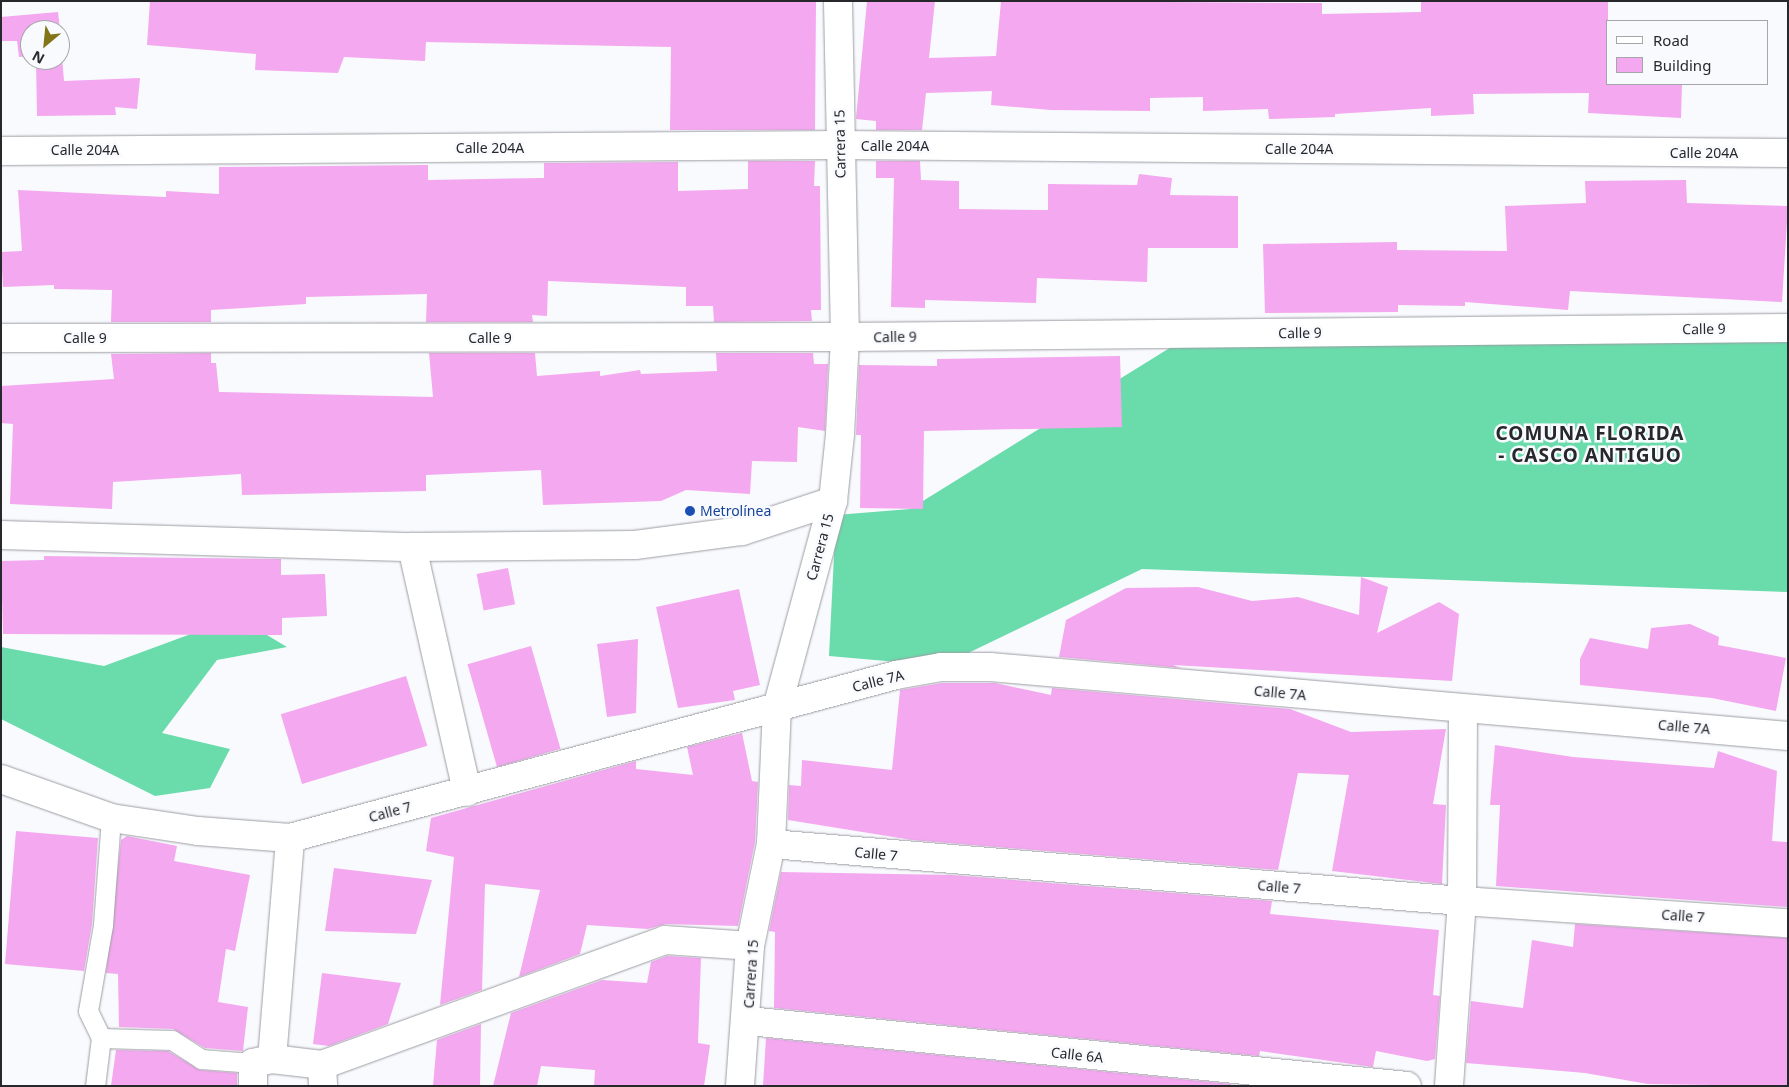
<!DOCTYPE html>
<html>
<head>
<meta charset="utf-8">
<style>
	body { margin:0 }
	#map { position:relative; width:1789px; height:1087px; overflow:hidden; background:#f9fafe; font-family:"Noto Sans",sans-serif }
	div>[style] { position:absolute }
	.forest>* { inset:0; background:#6adbab }
	.building>* { inset:0; background:#f3a8ef; transform-origin:0 0 }
	.roads { filter:drop-shadow(0 0 1px #9c9da3) drop-shadow(0 0 1px #9c9da3) }
	.lane>* { height:19px; margin:-9.5px; padding:0 9.5px; transform-origin:9.5px; border-radius:9.5px; background:#fff }
	.street>* { height:28px; margin:-14px; padding:0 14px; transform-origin:14px; border-radius:14px; background:#fff }
	.dots>* { width:14px; height:14px; translate:-50% -50%; box-sizing:border-box; border:2px solid #f9fafe; border-radius:50% }
	span { translate:-50% -50%; white-space:nowrap; text-align:center; line-height:1.15; -webkit-text-stroke:5px #f9fafe; paint-order:stroke }
	.street-label { font-size:14px; color:#27282b }
	.transit-label { font-size:14px; color:#164399 }
	.left { translate:0 -50%; text-align:left }
	.district-label { font-size:19px; color:#27282b; font-weight:700; letter-spacing:1px }
	.frame { position:absolute; inset:0; border:2px solid #27282b; pointer-events:none }
	.legend { position:absolute; left:1606px; top:20px; width:162px; height:65px; box-sizing:border-box; background:#f9fafe; border:1px solid #a5a6aa; margin:0; padding:6px 9px; list-style:none; font-size:15px; color:#27282b }
	.legend li { display:flex; align-items:center; gap:10px; height:25px }
	.legend b { width:25px; border:1px solid #a5a6aa }
	.north { position:absolute; left:20px; top:20px; width:50px; height:50px; box-sizing:border-box; background:#f9fafe; border:1px solid #a5a6aa; border-radius:50%; rotate:208deg; font-size:14px; font-weight:700; line-height:20px; text-align:center; color:#27282b }
	.north::after { content:''; display:block; margin:auto; width:18px; height:22px; background:#817517; clip-path:polygon(50% 0,100% 100%,50% 72%,0 100%) }
</style>
</head>
<body>
<div id="map">
	<div class="forest">
		<div style="clip-path:polygon(1189px 336px,1788px 340px,1788px 592px,1142px 569px,962px 656px,909px 663px,829px 656px,836px 515px,910px 509px)"></div>
		<div style="clip-path:polygon(237px 617px,287px 647px,217px 660px,162px 733px,230px 749px,210px 788px,155px 796px,1px 719px,1px 647px,104px 666px)"></div>
	</div>
	<div class="building">
		<div style="clip-path:polygon(150px 1px,816px 1px,815px 130px,670px 130px,671px 47px,426px 42px,425px 61px,344px 57px,338px 73px,255px 70px,256px 54px,147px 45px)"></div>
		<div style="clip-path:polygon(867px 1px,935px 1px,929px 58px,996px 56px,1001px 1px,1322px 3px,1322px 14px,1421px 12px,1421px 1px,1608px 1px,1608px 84px,1682px 84px,1681px 118px,1588px 113px,1589px 93px,1473px 94px,1474px 114px,1431px 116px,1431px 108px,1335px 114px,1335px 117px,1269px 119px,1268px 109px,1203px 111px,1203px 97px,1150px 98px,1150px 111px,1051px 110px,991px 105px,992px 91px,926px 93px,922px 130px,876px 130px,876px 121px,856px 119px)"></div>
		<div style="clip-path:polygon(58px 12px,60px 30px,30px 30px,30px 56px,19px 57px,17px 41px,1px 41px,1px 17px)"></div>
		<div style="clip-path:polygon(60px 32px,64px 81px,140px 78px,137px 109px,115px 107px,116px 115px,37px 116px,36px 60px,60px 60px)"></div>
		<div style="clip-path:polygon(748px 161px,815px 161px,814px 186px,820px 186px,821px 310px,811px 310px,812px 321px,714px 322px,713px 306px,686px 306px,686px 287px,548px 281px,547px 316px,532px 315px,533px 322px,426px 322px,427px 294px,306px 297px,306px 304px,211px 310px,211px 322px,111px 322px,112px 290px,54px 289px,54px 285px,3px 287px,1px 252px,22px 251px,18px 190px,166px 197px,166px 191px,219px 194px,219px 167px,428px 165px,428px 180px,544px 178px,544px 163px,678px 162px,678px 191px,748px 189px)"></div>
		<div style="clip-path:polygon(876px 161px,920px 161px,921px 180px,959px 181px,959px 209px,1048px 210px,1048px 184px,1137px 185px,1139px 174px,1172px 178px,1170px 195px,1238px 196px,1238px 248px,1148px 248px,1147px 282px,1037px 278px,1036px 303px,925px 300px,925px 308px,891px 307px,894px 178px,876px 178px)"></div>
		<div style="clip-path:polygon(1686px 180px,1687px 203px,1788px 206px,1782px 302px,1570px 291px,1568px 310px,1465px 302px,1465px 306px,1398px 305px,1398px 312px,1265px 313px,1263px 244px,1397px 242px,1397px 250px,1507px 251px,1505px 206px,1586px 203px,1585px 181px)"></div>
		<div style="clip-path:polygon(211px 353px,211px 363px,216px 363px,219px 392px,433px 397px,429px 353px,535px 353px,537px 376px,600px 371px,600px 376px,640px 370px,641px 374px,717px 371px,716px 353px,813px 353px,814px 364px,828px 364px,825px 431px,798px 427px,797px 462px,752px 461px,750px 494px,686px 490px,661px 501px,543px 505px,541px 470px,426px 475px,426px 491px,242px 495px,241px 474px,113px 482px,112px 509px,10px 504px,13px 424px,1px 423px,1px 386px,114px 379px,111px 354px)"></div>
		<div style="clip-path:polygon(1120px 356px,1122px 427px,924px 431px,923px 509px,860px 508px,861px 435px,856px 435px,859px 365px,937px 366px,937px 359px)"></div>
		<div style="clip-path:polygon(44px 556px,281px 559px,281px 575px,325px 574px,327px 616px,282px 618px,282px 635px,3px 634px,1px 561px,44px 560px)"></div>
		<div style="left:508px;top:568px;width:37px;height:32px;rotate:79deg"></div>
		<div style="clip-path:polygon(1361px 577px,1388px 587px,1377px 633px,1439px 602px,1459px 614px,1452px 681px,1173px 665px,1181px 668px,1059px 657px,1066px 620px,1126px 588px,1198px 587px,1252px 601px,1298px 597px,1359px 615px)"></div>
		<div style="clip-path:polygon(739px 589px,760px 685px,733px 691px,735px 700px,678px 708px,656px 607px)"></div>
		<div style="clip-path:polygon(1690px 624px,1719px 637px,1718px 645px,1786px 658px,1776px 711px,1712px 698px,1580px 685px,1580px 659px,1590px 638px,1648px 649px,1651px 628px)"></div>
		<div style="clip-path:polygon(638px 639px,636px 713px,607px 717px,597px 644px)"></div>
		<div style="left:531px;top:646px;width:107px;height:66px;rotate:74deg"></div>
		<div style="left:406px;top:676px;width:73px;height:131px;rotate:73deg"></div>
		<div style="clip-path:polygon(942px 683px,995px 683px,1051px 695px,1052px 688px,1290px 709px,1351px 732px,1446px 729px,1433px 804px,1446px 805px,1442px 884px,1332px 871px,1349px 775px,1298px 773px,1278px 870px,912px 840px,788px 820px,789px 785px,801px 786px,802px 760px,892px 770px,900px 690px)"></div>
		<div style="clip-path:polygon(742px 733px,752px 781px,758px 782px,755px 842px,738px 926px,666px 924px,648px 929px,587px 925px,580px 954px,519px 977px,540px 890px,485px 884px,482px 990px,440px 1005px,454px 857px,426px 851px,431px 818px,636px 761px,636px 769px,693px 775px,687px 747px)"></div>
		<div style="clip-path:polygon(1495px 745px,1573px 757px,1714px 768px,1718px 751px,1777px 771px,1772px 841px,1788px 842px,1788px 907px,1496px 886px,1500px 805px,1490px 805px)"></div>
		<div style="clip-path:polygon(16px 831px,98px 838px,92px 924px,84px 971px,5px 964px)"></div>
		<div style="clip-path:polygon(127px 836px,177px 846px,174px 861px,250px 875px,235px 951px,226px 949px,218px 1002px,248px 1007px,243px 1051px,205px 1048px,173px 1029px,119px 1027px,118px 974px,106px 973px,121px 840px)"></div>
		<div style="clip-path:polygon(334px 868px,432px 880px,416px 934px,325px 931px)"></div>
		<div style="clip-path:polygon(781px 872px,952px 875px,1272px 901px,1270px 914px,1439px 930px,1433px 995px,1440px 996px,1435px 1059px,1427px 1061px,1376px 1051px,1373px 1067px,1260px 1051px,1259px 1056px,774px 1008px,775px 932px,769px 931px)"></div>
		<div style="clip-path:polygon(1575px 924px,1788px 938px,1788px 1086px,1648px 1084px,1585px 1073px,1466px 1063px,1471px 1001px,1523px 1008px,1532px 940px,1573px 947px)"></div>
		<div style="clip-path:polygon(667px 956px,701px 958px,698px 1043px,710px 1045px,704px 1086px,594px 1086px,595px 1070px,541px 1066px,537px 1086px,493px 1086px,511px 1013px,602px 980px,647px 983px,651px 962px)"></div>
		<div style="clip-path:polygon(322px 973px,401px 983px,388px 1024px,329px 1046px,313px 1044px)"></div>
		<div style="clip-path:polygon(481px 1024px,480px 1086px,433px 1086px,437px 1040px)"></div>
		<div style="clip-path:polygon(766px 1038px,1231px 1084px,1231px 1086px,763px 1086px)"></div>
		<div style="clip-path:polygon(116px 1050px,168px 1051px,200px 1070px,237px 1073px,237px 1086px,111px 1086px)"></div>
	</div>
	<div class="roads">
		<div class="lane">
			<div style="left:111px;top:818px;width:107px;rotate:94.3deg"></div>
			<div style="left:103px;top:925px;width:87px;rotate:99.9deg"></div>
			<div style="left:88px;top:1011px;width:30px;rotate:64deg"></div>
			<div style="left:101px;top:1038px;width:71px;rotate:1.6deg"></div>
			<div style="left:172px;top:1040px;width:35px;rotate:33deg"></div>
			<div style="left:201px;top:1059px;width:52px;rotate:4.4deg"></div>
			<div style="left:95px;top:1086px;width:48px;rotate:-82.9deg"></div>
		</div>
		<div class="street">
			<div style="left:1px;top:151px;width:839px;rotate:-0.41deg"></div>
			<div style="left:840px;top:145px;width:948px;rotate:0.48deg"></div>
			<div style="left:1px;top:338px;width:844px;rotate:-0.07deg"></div>
			<div style="left:845px;top:337px;width:943px;rotate:-0.55deg"></div>
			<div style="left:1px;top:535px;width:411px;rotate:1.7deg"></div>
			<div style="left:412px;top:547px;width:223px;rotate:-0.5deg"></div>
			<div style="left:635px;top:545px;width:108px;rotate:-7.5deg"></div>
			<div style="left:742px;top:531px;width:96px;rotate:-18.2deg"></div>
			<div style="left:412px;top:547px;width:251px;rotate:77.3deg"></div>
			<div style="left:1px;top:779px;width:117px;rotate:19.5deg"></div>
			<div style="left:111px;top:818px;width:88px;rotate:8.5deg"></div>
			<div style="left:198px;top:831px;width:92px;rotate:4.4deg"></div>
			<div style="left:290px;top:838px;width:628px;rotate:-15.05deg"></div>
			<div style="left:896px;top:675px;width:46px;rotate:-10.1deg"></div>
			<div style="left:941px;top:667px;width:49px"></div>
			<div style="left:990px;top:667px;width:801px;rotate:4.94deg"></div>
			<div style="left:771px;top:844px;width:693px;rotate:4.72deg"></div>
			<div style="left:1462px;top:901px;width:327px;rotate:3.9deg"></div>
			<div style="left:748px;top:1021px;width:662px;rotate:5.63deg"></div>
			<div style="left:272px;top:1059px;width:50px;rotate:6.8deg"></div>
			<div style="left:322px;top:1065px;width:21px;rotate:87deg"></div>
			<div style="left:322px;top:1065px;width:365px;rotate:-20deg"></div>
			<div style="left:665px;top:940px;width:85px;rotate:4deg"></div>
			<div style="left:253px;top:1086px;width:23px;rotate:-90deg"></div>
			<div style="left:253px;top:1063px;width:19px;rotate:-12deg"></div>
			<div style="left:272px;top:1059px;width:222px;rotate:-85.3deg"></div>
			<div style="left:740px;top:1086px;width:140px;rotate:-85.9deg"></div>
			<div style="left:750px;top:946px;width:104px;rotate:-78.4deg"></div>
			<div style="left:771px;top:844px;width:136px;rotate:-87.5deg"></div>
			<div style="left:777px;top:708px;width:214px;rotate:-74.9deg"></div>
			<div style="left:833px;top:501px;width:67px;rotate:-84deg"></div>
			<div style="left:840px;top:434px;width:97px;rotate:-87deg"></div>
			<div style="left:845px;top:337px;width:336px;rotate:-91.2deg"></div>
			<div style="left:1449px;top:1086px;width:185px;rotate:-86deg"></div>
			<div style="left:1462px;top:901px;width:191px;rotate:-89.7deg"></div>
		</div>
	</div>
	<div class="dots">
		<div style="left:690px;top:511px;background:#1a4fb4"></div>
	</div>
	<div class="street-label">
		<span style="left:840px;top:144px;rotate:-91deg">Carrera 15</span>
		<span style="left:895px;top:146px">Calle 204A</span>
		<span style="left:490px;top:148px">Calle 204A</span>
		<span style="left:1299px;top:149px">Calle 204A</span>
		<span style="left:85px;top:150px">Calle 204A</span>
		<span style="left:1704px;top:153px">Calle 204A</span>
		<span style="left:1704px;top:329px;rotate:-1deg">Calle 9</span>
		<span style="left:1300px;top:333px;rotate:-1deg">Calle 9</span>
		<span style="left:895px;top:337px;rotate:-1deg">Calle 9</span>
		<span style="left:85px;top:338px">Calle 9</span>
		<span style="left:490px;top:338px">Calle 9</span>
		<span style="left:820px;top:547px;rotate:-75deg">Carrera 15</span>
		<span style="left:878px;top:681px;rotate:-14deg">Calle 7A</span>
		<span style="left:1280px;top:693px;rotate:5deg">Calle 7A</span>
		<span style="left:1684px;top:727px;rotate:5deg">Calle 7A</span>
		<span style="left:390px;top:812px;rotate:-15deg">Calle 7</span>
		<span style="left:876px;top:854px;rotate:5deg">Calle 7</span>
		<span style="left:1279px;top:887px;rotate:5deg">Calle 7</span>
		<span style="left:1683px;top:916px;rotate:4deg">Calle 7</span>
		<span style="left:751px;top:974px;rotate:-86deg">Carrera 15</span>
		<span style="left:1077px;top:1055px;rotate:6deg">Calle 6A</span>
	</div>
	<div class="transit-label">
		<span class="left" style="left:700px;top:511px">Metrolínea</span>
	</div>
	<div class="district-label">
		<span style="left:1590px;top:445px">COMUNA FLORIDA<br>- CASCO ANTIGUO</span>
	</div>
	<div class="frame"></div>
	<ul class="legend">
	<li><b style="height:6px;background:#fff"></b>Road</li>
	<li><b style="height:14px;background:#f3a8ef"></b>Building</li>
	</ul>
	<div class="north">N</div>
</div>
</body>
</html>
